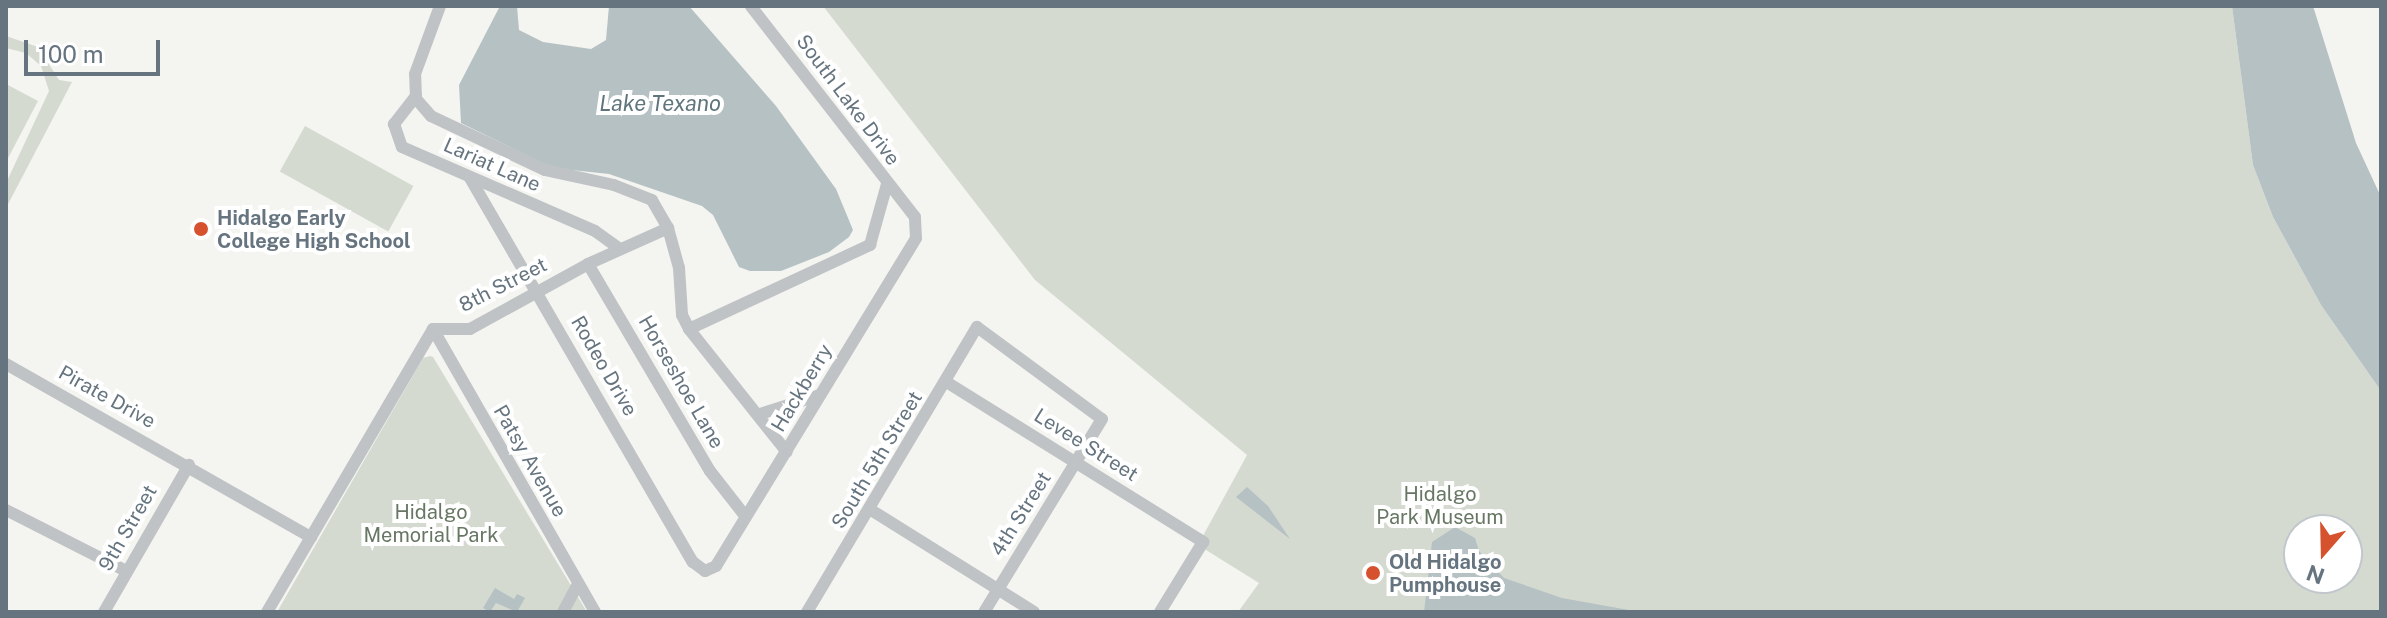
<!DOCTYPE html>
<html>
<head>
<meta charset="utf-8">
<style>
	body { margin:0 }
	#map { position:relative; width:2387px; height:618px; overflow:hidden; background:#f4f4f0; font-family:"Public Sans",sans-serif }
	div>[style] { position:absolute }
	.green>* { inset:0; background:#d5dad1; transform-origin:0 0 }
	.water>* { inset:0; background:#b6c1c4 }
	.minor>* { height:12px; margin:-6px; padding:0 6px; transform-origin:6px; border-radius:6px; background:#bfc3c6 }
	.dots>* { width:22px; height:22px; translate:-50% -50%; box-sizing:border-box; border:4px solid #fff; border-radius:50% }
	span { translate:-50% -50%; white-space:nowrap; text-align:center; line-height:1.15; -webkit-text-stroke:8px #fff; paint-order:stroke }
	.street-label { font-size:20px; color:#65747f }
	.poi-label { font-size:20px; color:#65747f; font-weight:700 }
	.left { translate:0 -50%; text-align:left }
	.park-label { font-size:20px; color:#677763 }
	.water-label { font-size:22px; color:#60757c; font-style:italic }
	.frame { position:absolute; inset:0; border:8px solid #65747f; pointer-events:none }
	.north { position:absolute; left:2283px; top:514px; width:80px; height:80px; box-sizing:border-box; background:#fff; border:2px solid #c1c7cc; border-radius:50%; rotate:200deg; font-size:22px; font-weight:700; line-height:32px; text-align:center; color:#65747f }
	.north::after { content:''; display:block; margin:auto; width:28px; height:36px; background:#d6522e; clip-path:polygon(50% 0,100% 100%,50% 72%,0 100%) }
	.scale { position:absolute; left:24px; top:40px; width:136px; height:36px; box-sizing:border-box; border:4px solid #65747f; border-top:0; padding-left:10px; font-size:24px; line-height:28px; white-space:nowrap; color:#65747f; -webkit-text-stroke:6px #fff; paint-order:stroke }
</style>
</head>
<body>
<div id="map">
	<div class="green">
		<div style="clip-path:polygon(evenodd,823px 6px,2232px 6px,2253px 165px,2273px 217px,2321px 305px,2381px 391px,2381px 612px,1238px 612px,1259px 583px,1198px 545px,1247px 455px,1035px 280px,823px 6px,2299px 530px,2347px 530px,2347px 578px,2299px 578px,2299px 530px)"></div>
		<div style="clip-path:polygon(6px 36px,38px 47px,59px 80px,72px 82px,6px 208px,6px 183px,49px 91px,41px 66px,26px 53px,6px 48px)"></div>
		<div style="clip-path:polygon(6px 84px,38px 101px,6px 162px)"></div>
		<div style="left:305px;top:126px;width:124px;height:52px;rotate:29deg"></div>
		<div style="clip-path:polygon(430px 356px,433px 357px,587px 612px,277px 612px,423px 358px)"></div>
	</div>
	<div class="water">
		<div style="clip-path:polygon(500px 6px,517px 6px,519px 30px,543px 42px,591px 49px,606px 40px,609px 6px,689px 6px,776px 106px,836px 189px,853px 230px,849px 237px,829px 252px,781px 271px,750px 271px,739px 267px,713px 215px,702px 206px,609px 174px,553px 168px,461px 123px,459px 85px)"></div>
		<div style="clip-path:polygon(2232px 6px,2313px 6px,2356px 143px,2381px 197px,2381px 391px,2321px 305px,2273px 217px,2253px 165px)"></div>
		<div style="clip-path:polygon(1247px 487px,1268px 506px,1290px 539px,1236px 497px)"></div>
		<div style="clip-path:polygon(1455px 527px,1475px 538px,1479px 551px,1504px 578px,1562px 598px,1640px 612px,1424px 612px,1432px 542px)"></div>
		<div style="clip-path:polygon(495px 588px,514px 599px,517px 594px,525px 598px,517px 612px,496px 603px,490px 612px,483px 608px)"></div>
	</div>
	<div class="minor">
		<div style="left:416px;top:96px;width:36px;rotate:128deg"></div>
		<div style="left:394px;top:124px;width:24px;rotate:71deg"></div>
		<div style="left:402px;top:147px;width:210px;rotate:23.5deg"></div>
		<div style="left:595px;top:231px;width:31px;rotate:36deg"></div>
		<div style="left:470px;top:178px;width:444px;rotate:59.9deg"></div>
		<div style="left:693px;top:562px;width:15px;rotate:37deg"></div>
		<div style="left:705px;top:571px;width:12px;rotate:-24deg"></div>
		<div style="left:716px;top:566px;width:384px;rotate:-58.6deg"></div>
		<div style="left:916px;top:238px;width:21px;rotate:-93deg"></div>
		<div style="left:915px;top:217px;width:267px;rotate:-127.9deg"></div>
		<div style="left:668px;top:228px;width:41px;rotate:74.6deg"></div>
		<div style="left:679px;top:268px;width:47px;rotate:86.3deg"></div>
		<div style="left:682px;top:315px;width:16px;rotate:63deg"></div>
		<div style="left:689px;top:329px;width:157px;rotate:51.5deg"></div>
		<div style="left:588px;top:264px;width:240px;rotate:59.5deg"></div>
		<div style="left:710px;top:471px;width:58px;rotate:52deg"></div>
		<div style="left:433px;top:329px;width:326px;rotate:60.2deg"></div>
		<div style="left:689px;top:329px;width:200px;rotate:-24.9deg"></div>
		<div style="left:870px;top:245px;width:63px;rotate:-74.4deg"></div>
		<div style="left:6px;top:364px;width:351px;rotate:29.6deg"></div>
		<div style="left:948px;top:383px;width:301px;rotate:31.9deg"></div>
		<div style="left:1203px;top:542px;width:82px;rotate:121.6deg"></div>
		<div style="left:760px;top:414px;width:63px;rotate:-17.6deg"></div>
		<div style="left:6px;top:510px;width:135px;rotate:26.9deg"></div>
		<div style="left:871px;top:510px;width:192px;rotate:32deg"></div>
		<div style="left:104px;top:612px;width:170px;rotate:-60deg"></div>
		<div style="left:267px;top:612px;width:328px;rotate:-59.6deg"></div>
		<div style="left:433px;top:329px;width:37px"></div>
		<div style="left:470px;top:329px;width:135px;rotate:-28.8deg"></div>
		<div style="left:588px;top:264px;width:88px;rotate:-24.2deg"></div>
		<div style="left:668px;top:228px;width:32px;rotate:-120deg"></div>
		<div style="left:652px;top:200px;width:41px;rotate:-158.5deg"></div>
		<div style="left:614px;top:185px;width:71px;rotate:-167.7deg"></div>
		<div style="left:545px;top:170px;width:126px;rotate:-154.7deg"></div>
		<div style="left:431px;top:116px;width:23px;rotate:-131deg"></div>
		<div style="left:416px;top:99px;width:25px;rotate:-92deg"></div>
		<div style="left:415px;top:74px;width:72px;rotate:-69.8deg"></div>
		<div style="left:563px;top:612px;width:32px;rotate:-62deg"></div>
		<div style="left:807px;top:612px;width:332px;rotate:-59.2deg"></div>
		<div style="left:977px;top:327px;width:155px;rotate:36.4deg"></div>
		<div style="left:1102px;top:419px;width:226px;rotate:121.4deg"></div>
	</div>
	<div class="dots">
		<div style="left:201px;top:229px;background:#d6522e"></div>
		<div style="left:1373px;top:573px;background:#d6522e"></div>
	</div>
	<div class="street-label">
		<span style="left:848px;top:100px;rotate:53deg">South Lake Drive</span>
		<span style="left:492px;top:165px;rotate:24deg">Lariat Lane</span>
		<span style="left:503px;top:285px;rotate:-27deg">8th Street</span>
		<span style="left:604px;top:366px;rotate:60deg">Rodeo Drive</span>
		<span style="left:681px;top:382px;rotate:60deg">Horseshoe Lane</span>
		<span style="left:802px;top:388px;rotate:-59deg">Hackberry</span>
		<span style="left:107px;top:397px;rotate:29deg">Pirate Drive</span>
		<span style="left:1086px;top:445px;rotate:32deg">Levee Street</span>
		<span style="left:877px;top:460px;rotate:-59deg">South 5th Street</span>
		<span style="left:530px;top:461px;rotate:60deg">Patsy Avenue</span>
		<span style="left:1021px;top:514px;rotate:-58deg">4th Street</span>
		<span style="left:128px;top:528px;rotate:-60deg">9th Street</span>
	</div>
	<div class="poi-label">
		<span class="left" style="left:217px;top:230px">Hidalgo Early<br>College High School</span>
		<span class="left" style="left:1389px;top:574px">Old Hidalgo<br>Pumphouse</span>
	</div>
	<div class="park-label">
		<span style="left:1440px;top:506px">Hidalgo<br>Park Museum</span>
		<span style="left:431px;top:524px">Hidalgo<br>Memorial Park</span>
	</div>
	<div class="water-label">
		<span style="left:660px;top:104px">Lake Texano</span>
	</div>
	<div class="frame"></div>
	<div class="north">N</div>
	<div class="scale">100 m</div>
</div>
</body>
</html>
